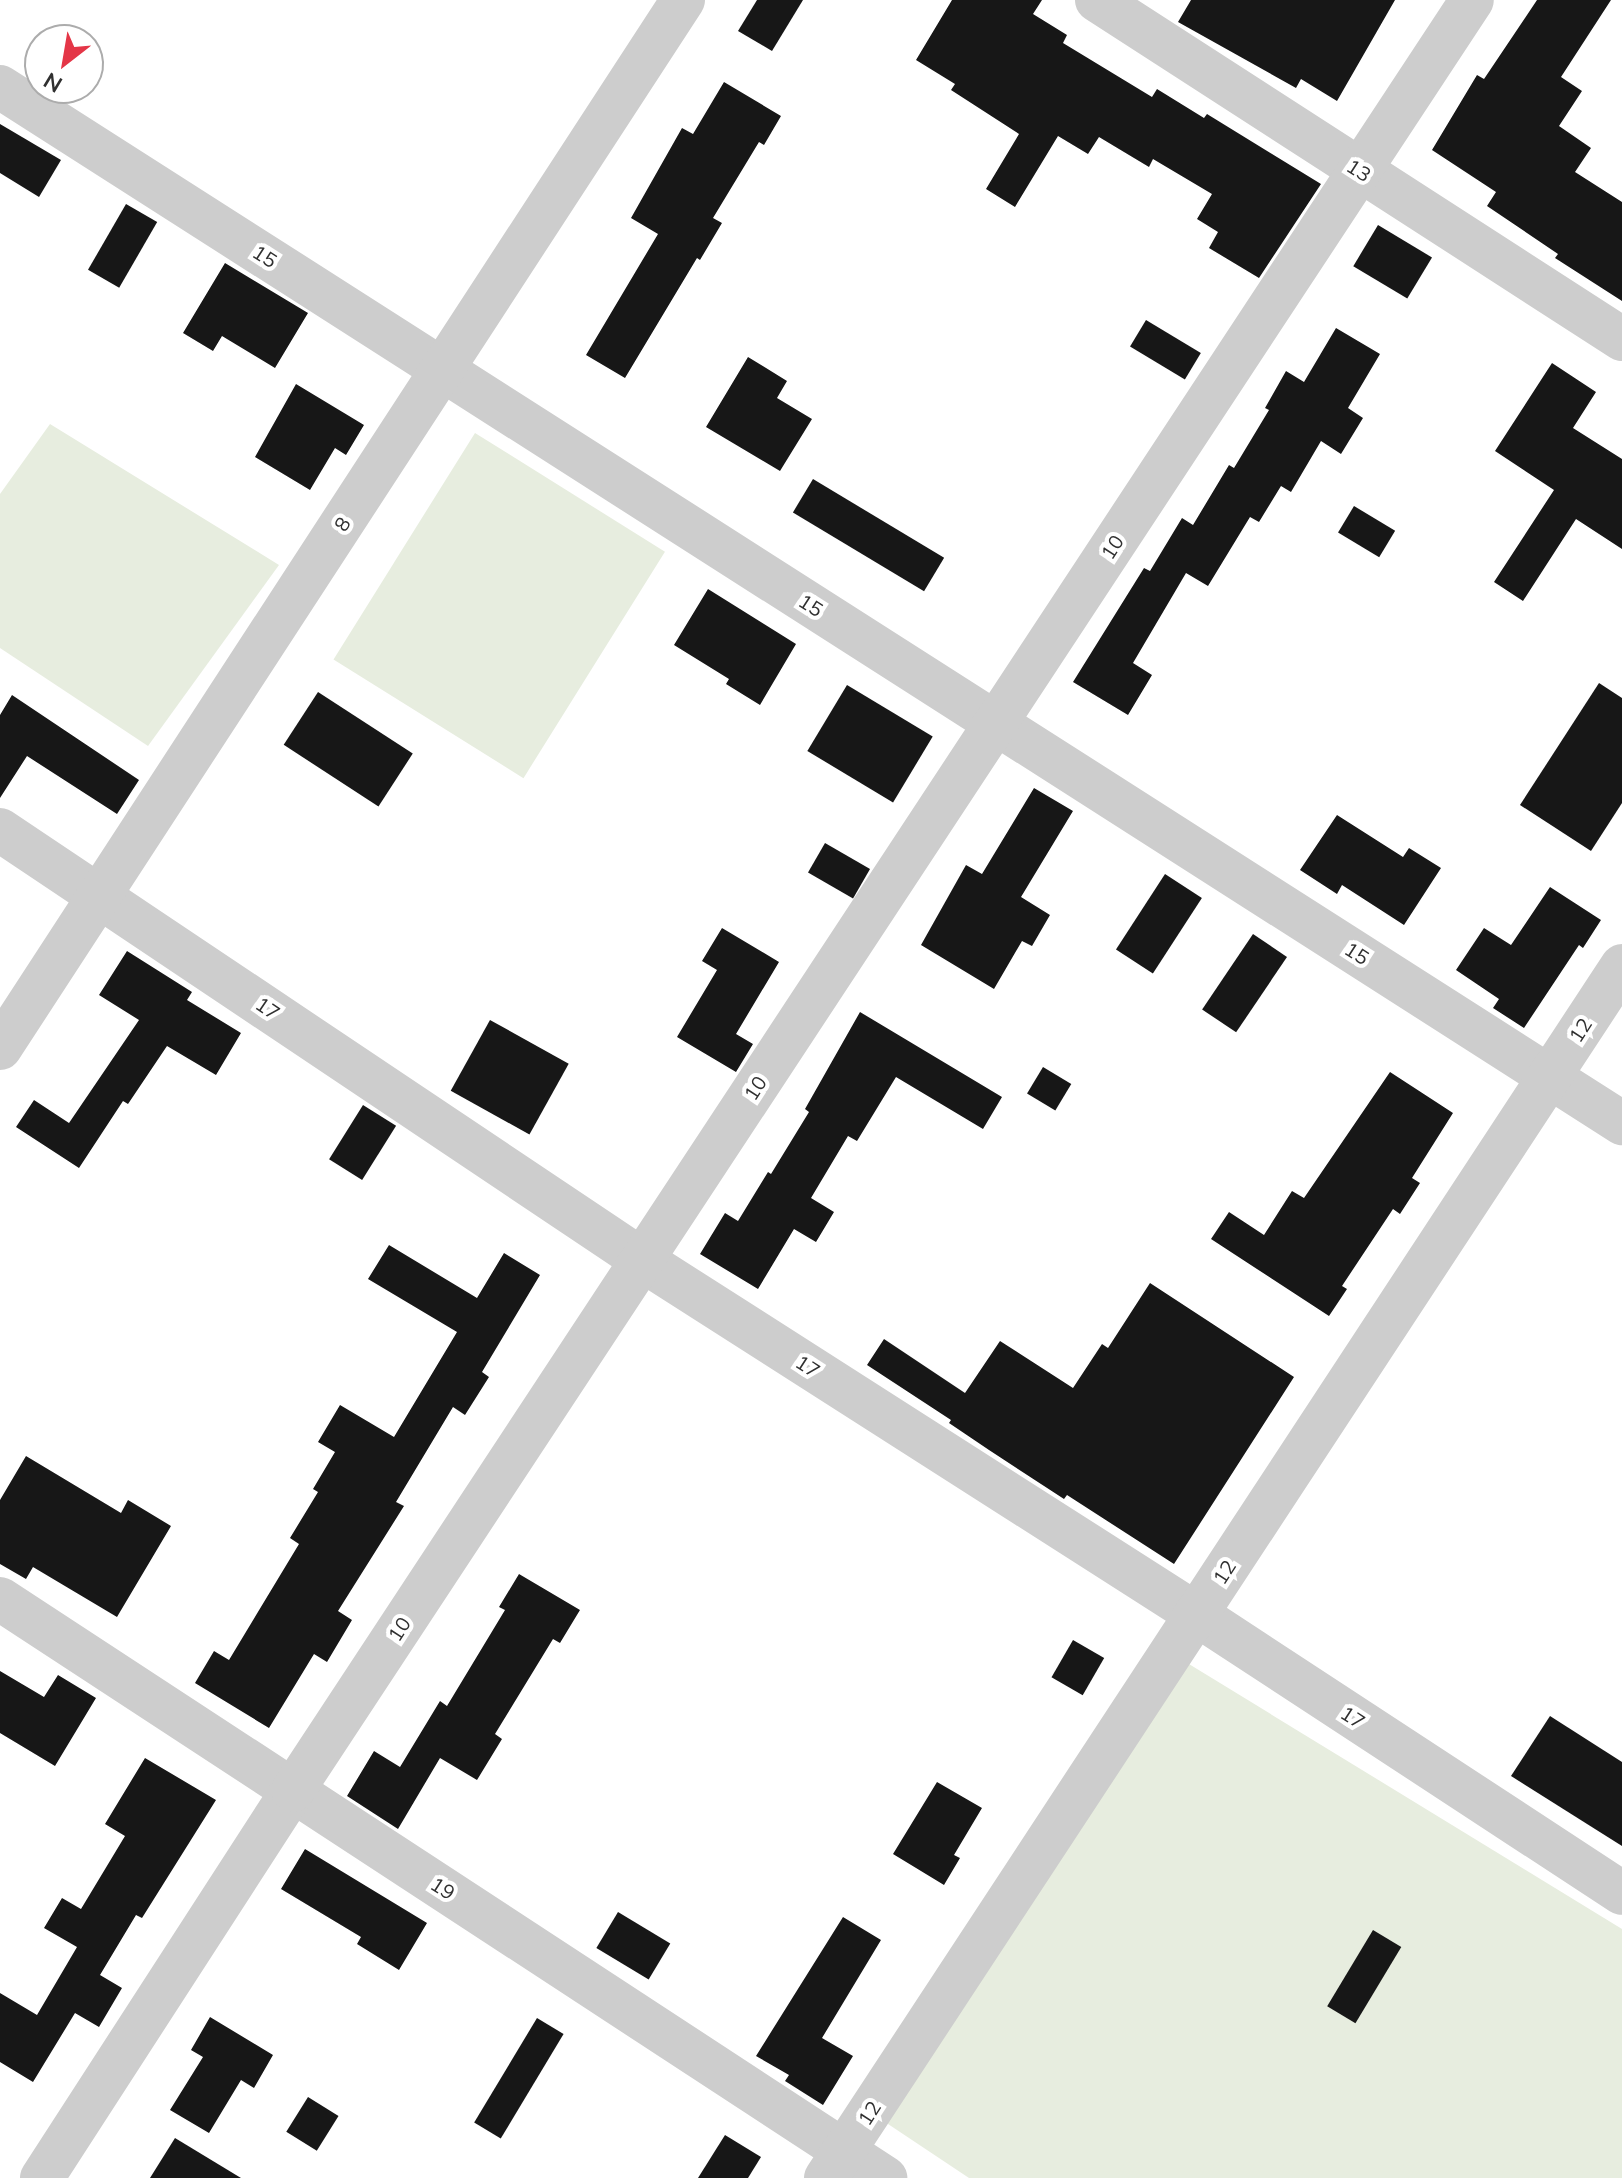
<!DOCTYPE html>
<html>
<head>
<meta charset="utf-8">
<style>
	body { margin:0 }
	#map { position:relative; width:1622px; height:2178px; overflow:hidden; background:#fff; font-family:Mulish,sans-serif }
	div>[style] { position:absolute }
	.green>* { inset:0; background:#e7eddf; transform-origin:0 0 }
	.building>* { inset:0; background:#171717; transform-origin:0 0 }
	.minor>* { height:44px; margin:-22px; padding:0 22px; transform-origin:22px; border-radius:22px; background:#cdcdcd }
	span { translate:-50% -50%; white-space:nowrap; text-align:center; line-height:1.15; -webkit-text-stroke:8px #fff; paint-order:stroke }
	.street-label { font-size:20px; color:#303030 }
	.north { position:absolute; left:24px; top:24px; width:80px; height:80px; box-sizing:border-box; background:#fff; border:2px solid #acacac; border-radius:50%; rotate:211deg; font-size:22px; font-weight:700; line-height:32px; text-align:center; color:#303030 }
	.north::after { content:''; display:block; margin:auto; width:28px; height:36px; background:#e43647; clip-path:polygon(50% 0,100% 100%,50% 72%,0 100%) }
</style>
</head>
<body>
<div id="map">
	<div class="green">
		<div style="clip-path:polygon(50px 424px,279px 565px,148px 746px,0 648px,0 494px)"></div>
		<div style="left:475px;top:433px;width:224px;height:267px;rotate:32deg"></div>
		<div style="clip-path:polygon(1166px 1650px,1622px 1929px,1622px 2178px,969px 2178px,867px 2110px)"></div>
	</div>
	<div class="building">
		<div style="clip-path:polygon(757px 0,803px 0,772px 51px,738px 31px)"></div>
		<div style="clip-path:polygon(952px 0,1042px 0,1033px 14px,1067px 35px,1063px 43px,1152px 97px,1157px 89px,1204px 118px,1207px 114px,1321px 184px,1259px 278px,1209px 248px,1218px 232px,1197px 219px,1212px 194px,1153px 159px,1149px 167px,1099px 137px,1088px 154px,1058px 136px,1015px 207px,986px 189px,1019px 134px,951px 90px,955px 84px,916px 60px)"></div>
		<div style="clip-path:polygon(1191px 0,1395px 0,1337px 101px,1301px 79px,1296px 88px,1178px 22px)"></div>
		<div style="clip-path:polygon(1537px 0,1611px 0,1561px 77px,1582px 91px,1559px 126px,1591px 148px,1575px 172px,1622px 202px,1622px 301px,1555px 258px,1558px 254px,1487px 206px,1496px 192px,1432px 150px,1477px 75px,1484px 79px)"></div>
		<div style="clip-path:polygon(724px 82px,781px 116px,764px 145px,759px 142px,713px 218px,722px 223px,700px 260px,697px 258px,625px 378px,586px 355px,658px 234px,631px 218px,682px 128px,693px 134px)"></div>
		<div style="clip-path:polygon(0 124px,61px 160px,39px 197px,0 173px)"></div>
		<div style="left:126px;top:204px;width:36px;height:76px;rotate:30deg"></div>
		<div style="left:1378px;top:225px;width:63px;height:48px;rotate:31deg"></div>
		<div style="clip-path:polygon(225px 263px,308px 313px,275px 368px,222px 336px,213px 351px,183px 333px)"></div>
		<div style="left:1146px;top:320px;width:64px;height:31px;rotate:31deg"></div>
		<div style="clip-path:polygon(1336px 328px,1380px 354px,1348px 408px,1363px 418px,1341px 454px,1321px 441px,1291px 492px,1281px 486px,1259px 522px,1250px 517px,1208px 586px,1186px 573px,1133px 663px,1152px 675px,1128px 715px,1073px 682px,1144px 568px,1150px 571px,1182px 518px,1193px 525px,1229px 465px,1234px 468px,1269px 410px,1265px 408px,1286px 371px,1304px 382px)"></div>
		<div style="clip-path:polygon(748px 357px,787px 381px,777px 398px,812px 419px,780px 471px,706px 427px)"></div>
		<div style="clip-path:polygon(1552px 363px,1596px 392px,1573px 428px,1622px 459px,1622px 549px,1576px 519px,1523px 601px,1494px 582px,1554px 490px,1495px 451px)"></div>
		<div style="clip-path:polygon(296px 384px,364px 425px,346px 455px,335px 448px,310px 490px,255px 457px)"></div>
		<div style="left:813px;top:479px;width:153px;height:39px;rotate:31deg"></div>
		<div style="left:1354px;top:506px;width:48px;height:31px;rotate:31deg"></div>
		<div style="clip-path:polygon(708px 589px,796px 644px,760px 705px,726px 684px,729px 679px,674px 645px)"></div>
		<div style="clip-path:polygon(1599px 683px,1622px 698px,1622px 803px,1591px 851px,1520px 805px)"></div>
		<div style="left:847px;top:685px;width:100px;height:77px;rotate:31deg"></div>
		<div style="left:318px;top:692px;width:113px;height:63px;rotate:33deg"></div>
		<div style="clip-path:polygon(12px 695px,139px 780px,117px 814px,27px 756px,0 798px,0 715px)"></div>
		<div style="clip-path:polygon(1034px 788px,1073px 811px,1021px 897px,1050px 915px,1032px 946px,1022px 941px,994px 989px,921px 945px,966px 865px,982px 874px)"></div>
		<div style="clip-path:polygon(1337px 815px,1403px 857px,1409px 848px,1441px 868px,1404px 925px,1342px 885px,1337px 894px,1300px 870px)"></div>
		<div style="left:825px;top:843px;width:52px;height:34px;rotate:30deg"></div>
		<div style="left:1165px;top:874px;width:44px;height:90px;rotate:33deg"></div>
		<div style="clip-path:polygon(1550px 887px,1601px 920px,1583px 948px,1579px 945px,1524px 1028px,1493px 1008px,1499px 999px,1456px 970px,1484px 928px,1511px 945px)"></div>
		<div style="clip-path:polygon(722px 928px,779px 962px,736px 1034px,753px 1044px,736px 1072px,677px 1037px,717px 970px,702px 961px)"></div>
		<div style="left:1253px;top:934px;width:41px;height:91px;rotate:34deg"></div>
		<div style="clip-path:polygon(127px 951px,192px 992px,187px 1000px,241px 1033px,216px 1075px,167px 1046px,128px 1104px,123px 1101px,79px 1168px,16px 1127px,34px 1100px,69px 1123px,139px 1020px,99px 995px)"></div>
		<div style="clip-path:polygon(860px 1012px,1002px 1097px,983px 1129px,896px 1077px,857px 1141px,848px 1136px,811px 1198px,834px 1212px,816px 1242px,794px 1229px,758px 1289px,700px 1254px,725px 1213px,738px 1221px,768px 1172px,771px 1174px,809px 1112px,805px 1109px)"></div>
		<div style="left:490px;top:1020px;width:90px;height:81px;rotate:29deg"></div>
		<div style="left:1043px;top:1067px;width:33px;height:31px;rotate:31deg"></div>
		<div style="clip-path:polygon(1390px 1072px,1453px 1113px,1412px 1178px,1420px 1183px,1400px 1214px,1393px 1209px,1342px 1286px,1347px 1289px,1329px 1316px,1211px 1239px,1229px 1212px,1264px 1235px,1292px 1191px,1304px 1198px)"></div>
		<div style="left:363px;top:1105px;width:39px;height:64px;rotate:32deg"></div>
		<div style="clip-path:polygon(389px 1245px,477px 1298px,504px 1253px,540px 1275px,482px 1372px,489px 1377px,465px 1415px,453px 1407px,396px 1502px,404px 1506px,338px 1611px,352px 1620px,327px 1662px,314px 1654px,269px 1728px,195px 1683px,214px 1651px,229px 1660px,299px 1544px,290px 1538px,318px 1492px,313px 1489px,335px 1452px,318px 1442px,340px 1405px,394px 1437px,457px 1332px,368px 1279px)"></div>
		<div style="clip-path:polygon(1150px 1283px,1294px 1377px,1174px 1564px,1067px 1495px,1064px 1499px,989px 1450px,949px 1423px,951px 1420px,867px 1365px,884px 1339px,965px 1393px,1000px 1341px,1073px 1388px,1102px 1344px,1108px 1348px)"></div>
		<div style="clip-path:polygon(26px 1456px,121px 1513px,128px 1500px,171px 1526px,117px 1617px,33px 1567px,26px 1579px,0 1564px,0 1500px)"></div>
		<div style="clip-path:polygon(519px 1574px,580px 1610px,560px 1643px,553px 1639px,495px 1734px,502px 1739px,477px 1780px,440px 1758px,398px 1829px,347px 1796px,374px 1751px,400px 1767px,440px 1701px,447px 1706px,505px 1610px,499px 1607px)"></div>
		<div style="left:1073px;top:1640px;width:36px;height:43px;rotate:30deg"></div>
		<div style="clip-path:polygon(0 1671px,44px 1697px,58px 1675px,96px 1698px,55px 1766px,0 1733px)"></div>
		<div style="clip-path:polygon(1550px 1716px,1622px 1762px,1622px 1846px,1511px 1776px)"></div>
		<div style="clip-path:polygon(145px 1758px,216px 1800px,142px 1918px,136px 1915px,100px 1975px,122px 1988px,99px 2027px,75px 2013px,33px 2082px,0 2062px,0 1993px,37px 2015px,77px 1947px,44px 1928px,62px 1898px,81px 1909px,125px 1836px,105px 1824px)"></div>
		<div style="clip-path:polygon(937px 1782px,982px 1808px,954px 1855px,960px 1858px,944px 1885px,893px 1854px)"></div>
		<div style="clip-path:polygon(305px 1849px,427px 1923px,399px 1970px,357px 1944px,361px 1937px,281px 1889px)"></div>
		<div style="left:618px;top:1912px;width:61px;height:42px;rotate:31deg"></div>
		<div style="clip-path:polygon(843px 1917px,881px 1940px,822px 2038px,853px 2056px,823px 2105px,785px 2081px,789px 2075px,756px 2056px)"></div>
		<div style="left:1373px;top:1930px;width:33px;height:89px;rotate:31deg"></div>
		<div style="clip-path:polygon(210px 2017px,273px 2055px,254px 2088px,241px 2080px,209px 2133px,170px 2110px,203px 2057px,191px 2050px)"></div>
		<div style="left:537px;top:2018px;width:31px;height:122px;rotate:31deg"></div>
		<div style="left:308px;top:2097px;width:36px;height:41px;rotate:32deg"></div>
		<div style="clip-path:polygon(725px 2135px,761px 2157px,748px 2178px,698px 2178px)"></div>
		<div style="clip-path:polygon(175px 2138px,241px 2178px,150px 2178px)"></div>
	</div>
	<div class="minor">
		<div style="left:1097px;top:0;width:625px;rotate:32.85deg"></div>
		<div style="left:0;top:87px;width:1925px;rotate:32.57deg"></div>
		<div style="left:0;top:830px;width:773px;rotate:33.81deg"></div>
		<div style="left:642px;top:1260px;width:657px;rotate:32.58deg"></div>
		<div style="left:1196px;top:1614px;width:509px;rotate:33.22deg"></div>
		<div style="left:0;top:1048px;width:1251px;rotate:-56.91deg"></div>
		<div style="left:0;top:1599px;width:1058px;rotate:33.19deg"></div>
		<div style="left:42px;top:2178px;width:462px;rotate:-57.1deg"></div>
		<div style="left:293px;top:1790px;width:2143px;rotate:-56.63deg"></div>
		<div style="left:826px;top:2178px;width:1450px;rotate:-56.7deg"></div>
	</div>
	<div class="street-label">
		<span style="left:1359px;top:170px;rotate:33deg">13</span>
		<span style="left:265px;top:256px;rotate:33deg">15</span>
		<span style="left:342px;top:524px;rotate:-57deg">8</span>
		<span style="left:1112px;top:547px;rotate:-57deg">10</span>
		<span style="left:811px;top:605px;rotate:33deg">15</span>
		<span style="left:1357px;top:953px;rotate:33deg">15</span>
		<span style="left:268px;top:1008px;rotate:34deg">17</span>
		<span style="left:1580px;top:1030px;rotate:-57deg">12</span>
		<span style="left:755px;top:1088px;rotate:-57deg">10</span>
		<span style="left:808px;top:1366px;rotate:33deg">17</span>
		<span style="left:1224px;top:1572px;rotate:-57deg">12</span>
		<span style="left:399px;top:1629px;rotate:-57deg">10</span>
		<span style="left:1353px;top:1717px;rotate:33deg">17</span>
		<span style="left:443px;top:1888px;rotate:33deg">19</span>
		<span style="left:869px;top:2113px;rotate:-57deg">12</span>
	</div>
	<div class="north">N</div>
</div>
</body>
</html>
